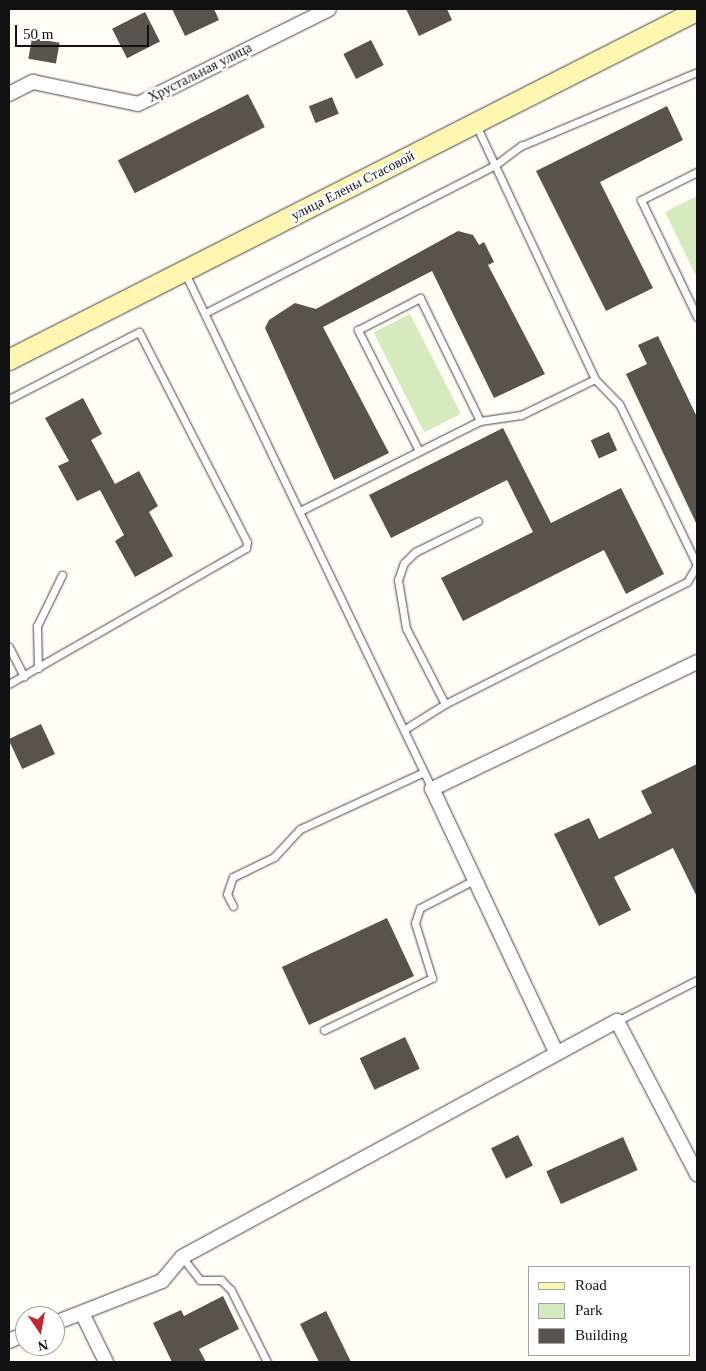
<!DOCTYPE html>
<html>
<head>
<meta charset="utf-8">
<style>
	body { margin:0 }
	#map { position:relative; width:706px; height:1371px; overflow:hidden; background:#fffdf5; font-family:Georgia,serif }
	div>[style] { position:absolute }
	.green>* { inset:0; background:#d5ebbd; transform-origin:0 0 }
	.building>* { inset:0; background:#5a524d; transform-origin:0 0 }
	.roads { filter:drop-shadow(0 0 1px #444) drop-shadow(0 0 1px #444) }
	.service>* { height:7px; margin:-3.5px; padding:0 3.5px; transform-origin:3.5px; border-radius:3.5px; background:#fff }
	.minor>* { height:14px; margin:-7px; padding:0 7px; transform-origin:7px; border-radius:7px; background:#fff }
	.secondary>* { height:20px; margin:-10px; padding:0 10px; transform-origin:10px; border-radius:10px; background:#fff6b0 }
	span { translate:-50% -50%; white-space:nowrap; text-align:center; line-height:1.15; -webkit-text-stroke:5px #fff; paint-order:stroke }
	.street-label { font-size:14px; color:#111 }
	.frame { position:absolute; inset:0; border:10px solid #111; pointer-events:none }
	.legend { position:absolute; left:528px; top:1266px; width:162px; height:90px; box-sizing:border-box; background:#fff; border:1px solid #a0a0a0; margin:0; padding:6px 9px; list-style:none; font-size:15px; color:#111 }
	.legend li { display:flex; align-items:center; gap:10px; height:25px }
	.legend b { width:25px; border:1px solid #a0a0a0 }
	.north { position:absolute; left:15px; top:1306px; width:50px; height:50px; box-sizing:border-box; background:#fff; border:1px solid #a0a0a0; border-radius:50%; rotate:168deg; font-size:14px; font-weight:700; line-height:20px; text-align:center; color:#111 }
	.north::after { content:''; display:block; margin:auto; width:18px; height:22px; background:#c4262e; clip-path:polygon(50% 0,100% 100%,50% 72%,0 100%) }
	.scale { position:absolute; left:15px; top:25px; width:134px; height:22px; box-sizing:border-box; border:2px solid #111; border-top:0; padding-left:6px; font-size:15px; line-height:18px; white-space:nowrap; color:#111; -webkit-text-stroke:4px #fff; paint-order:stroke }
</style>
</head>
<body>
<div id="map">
	<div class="green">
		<div style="clip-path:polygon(697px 196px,697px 278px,665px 212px)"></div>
		<div style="left:410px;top:314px;width:112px;height:41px;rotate:63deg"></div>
	</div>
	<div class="building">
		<div style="clip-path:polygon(172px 9px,214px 9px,219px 20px,185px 36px)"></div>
		<div style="clip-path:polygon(406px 9px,447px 9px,452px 20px,419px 36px)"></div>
		<div style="left:145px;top:12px;width:33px;height:37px;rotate:63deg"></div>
		<div style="left:32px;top:38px;width:28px;height:21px;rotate:10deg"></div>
		<div style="left:371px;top:40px;width:28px;height:31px;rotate:63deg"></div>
		<div style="left:248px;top:94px;width:37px;height:146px;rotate:63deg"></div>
		<div style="left:332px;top:97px;width:18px;height:25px;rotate:68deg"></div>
		<div style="clip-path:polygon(667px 106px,683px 140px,600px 182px,653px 288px,606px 311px,536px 171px)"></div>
		<div style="clip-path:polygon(458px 231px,473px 235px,479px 245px,484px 242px,494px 262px,488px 265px,545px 374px,494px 398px,432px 271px,323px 327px,389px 453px,334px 480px,265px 328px,269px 320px,295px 303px,316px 309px)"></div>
		<div style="clip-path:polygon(658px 336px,697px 417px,697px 525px,626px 374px,647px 364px,638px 345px)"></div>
		<div style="clip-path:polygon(83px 398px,102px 434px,91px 440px,115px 484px,139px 471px,158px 506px,149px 512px,173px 556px,135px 577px,115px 541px,124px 535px,100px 490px,77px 501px,58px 466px,69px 461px,45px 418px)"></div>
		<div style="clip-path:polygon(503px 428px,551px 523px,621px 488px,664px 574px,626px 594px,604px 550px,463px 621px,441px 578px,533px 532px,507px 480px,391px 538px,369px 495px)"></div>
		<div style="left:609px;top:432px;width:20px;height:20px;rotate:66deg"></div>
		<div style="left:41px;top:724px;width:33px;height:36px;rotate:65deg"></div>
		<div style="clip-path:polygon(697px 764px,697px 897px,673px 848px,614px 877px,631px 910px,599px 926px,554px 834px,589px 818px,599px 839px,652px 813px,641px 791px)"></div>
		<div style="left:387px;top:918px;width:64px;height:116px;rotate:65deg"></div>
		<div style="left:405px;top:1037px;width:35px;height:50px;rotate:65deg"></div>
		<div style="left:518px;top:1135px;width:34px;height:30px;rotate:64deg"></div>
		<div style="left:623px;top:1137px;width:36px;height:84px;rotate:66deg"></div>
		<div style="clip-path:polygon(223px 1296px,239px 1329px,199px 1349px,206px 1362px,172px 1362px,153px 1323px,181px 1310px,184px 1316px)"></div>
		<div style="clip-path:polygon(326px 1311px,351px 1362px,319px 1362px,300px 1324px)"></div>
	</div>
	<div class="roads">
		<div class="service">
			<div style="left:697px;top:172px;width:63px;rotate:153.4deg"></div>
			<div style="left:641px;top:200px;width:130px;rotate:64.4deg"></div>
			<div style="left:185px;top:273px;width:572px;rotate:64.42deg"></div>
			<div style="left:205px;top:313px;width:324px;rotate:-27deg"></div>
			<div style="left:494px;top:166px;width:34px;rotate:-37deg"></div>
			<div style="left:521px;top:146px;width:191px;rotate:-22.8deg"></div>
			<div style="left:9px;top:399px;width:146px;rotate:-27.3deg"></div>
			<div style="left:139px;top:332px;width:236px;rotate:62.8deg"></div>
			<div style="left:247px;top:542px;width:6px;rotate:99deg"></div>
			<div style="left:246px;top:548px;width:273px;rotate:150.2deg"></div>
			<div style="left:419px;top:451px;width:136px;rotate:-116.8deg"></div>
			<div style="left:358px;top:330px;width:70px;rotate:-27.3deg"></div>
			<div style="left:420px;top:298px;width:137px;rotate:64deg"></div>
			<div style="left:300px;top:511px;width:201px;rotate:-26.6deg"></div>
			<div style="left:480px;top:421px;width:41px;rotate:-8.3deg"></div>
			<div style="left:521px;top:415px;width:82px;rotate:-25.9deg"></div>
			<div style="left:9px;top:647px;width:33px;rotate:63deg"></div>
			<div style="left:38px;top:668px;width:42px;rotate:-91.4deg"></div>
			<div style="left:37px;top:626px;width:57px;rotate:-63.9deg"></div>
			<div style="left:445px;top:704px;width:85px;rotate:-117.2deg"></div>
			<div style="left:406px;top:628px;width:49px;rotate:-99.5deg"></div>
			<div style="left:398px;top:580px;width:18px;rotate:-71deg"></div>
			<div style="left:404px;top:563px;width:16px;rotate:-45deg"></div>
			<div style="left:415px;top:552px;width:70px;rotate:-26.2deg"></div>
			<div style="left:405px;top:729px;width:47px;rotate:-32deg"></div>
			<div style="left:445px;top:704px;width:271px;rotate:-26.8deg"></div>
			<div style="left:687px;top:582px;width:20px;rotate:-60deg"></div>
			<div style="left:697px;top:565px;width:179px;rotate:-115.8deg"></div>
			<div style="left:619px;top:404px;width:35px;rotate:-134deg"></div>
			<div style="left:595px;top:379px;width:280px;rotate:-115.1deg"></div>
			<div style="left:233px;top:906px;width:13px;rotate:-117deg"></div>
			<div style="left:227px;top:894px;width:18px;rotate:-71deg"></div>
			<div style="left:233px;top:877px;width:46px;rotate:-26deg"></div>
			<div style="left:274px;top:857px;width:38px;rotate:-47deg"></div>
			<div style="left:300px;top:829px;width:136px;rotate:-24.7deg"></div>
			<div style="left:617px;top:1021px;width:90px;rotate:-27.1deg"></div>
			<div style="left:324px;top:1030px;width:120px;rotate:-25.7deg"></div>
			<div style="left:432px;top:978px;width:58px;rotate:-107.2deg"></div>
			<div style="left:415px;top:923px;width:16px;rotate:-72deg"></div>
			<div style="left:420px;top:908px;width:61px;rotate:-27.4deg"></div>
			<div style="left:182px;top:1257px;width:29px;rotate:52deg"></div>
			<div style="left:200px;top:1280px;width:21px"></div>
			<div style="left:221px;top:1280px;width:14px;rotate:45deg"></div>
			<div style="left:231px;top:1290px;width:80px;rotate:63.4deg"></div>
		</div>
		<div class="minor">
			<div style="left:9px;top:94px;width:27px;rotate:-27deg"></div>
			<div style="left:33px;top:82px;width:107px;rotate:11.8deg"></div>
			<div style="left:138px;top:104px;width:213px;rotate:-26.4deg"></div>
			<div style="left:556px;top:1052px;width:291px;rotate:-115.2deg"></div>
			<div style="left:432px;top:789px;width:294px;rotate:-25.6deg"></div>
			<div style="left:82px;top:1313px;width:55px;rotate:63.9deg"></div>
			<div style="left:55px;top:1323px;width:115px;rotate:-21.4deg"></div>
			<div style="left:162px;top:1281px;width:31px;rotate:-50deg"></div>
			<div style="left:182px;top:1257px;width:495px;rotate:-28.5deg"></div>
			<div style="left:617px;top:1021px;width:173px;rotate:62.4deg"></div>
			<div style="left:9px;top:1341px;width:17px;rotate:-24deg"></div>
		</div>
		<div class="secondary">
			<div style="left:9px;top:360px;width:771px;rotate:-26.9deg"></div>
		</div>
	</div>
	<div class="street-label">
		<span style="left:200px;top:73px;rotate:-27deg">Хрустальная улица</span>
		<span style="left:353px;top:186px;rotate:-27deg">улица Елены Стасовой</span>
	</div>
	<div class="frame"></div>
	<ul class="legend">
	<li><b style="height:6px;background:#fff6b0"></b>Road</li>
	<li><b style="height:14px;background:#d5ebbd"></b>Park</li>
	<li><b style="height:14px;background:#5a524d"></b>Building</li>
	</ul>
	<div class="north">N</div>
	<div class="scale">50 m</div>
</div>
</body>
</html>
